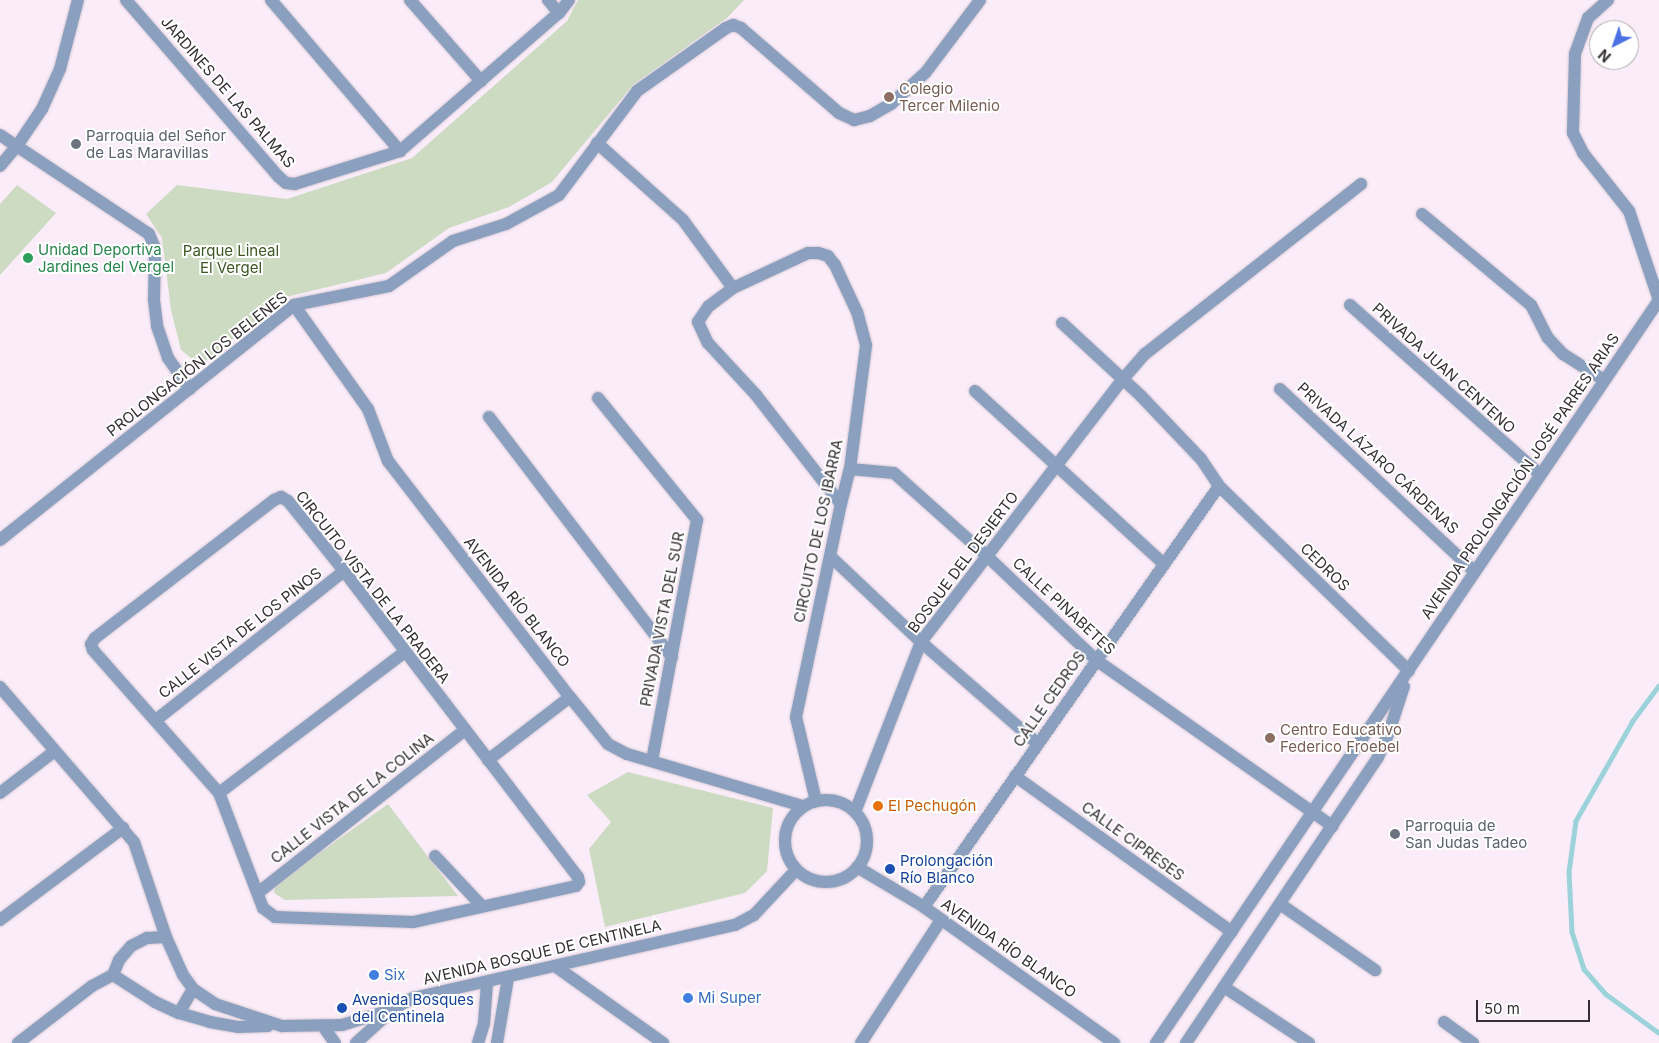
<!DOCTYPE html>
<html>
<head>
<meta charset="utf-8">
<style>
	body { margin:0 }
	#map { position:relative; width:1659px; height:1043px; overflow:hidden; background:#faecf8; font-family:Inter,sans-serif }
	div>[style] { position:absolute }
	.green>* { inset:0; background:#ccdbc2 }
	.stream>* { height:4.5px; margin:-2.25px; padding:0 2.25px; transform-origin:2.25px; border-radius:2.25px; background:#9cd2d9 }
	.roads { filter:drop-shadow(0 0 1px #d6cad5) drop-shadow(0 0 1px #d6cad5) }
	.street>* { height:12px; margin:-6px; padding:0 6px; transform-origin:6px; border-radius:6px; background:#8ba0bf }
	.street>.ring { margin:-6px; padding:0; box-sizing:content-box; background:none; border:12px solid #8ba0bf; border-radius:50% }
	.dots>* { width:14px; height:14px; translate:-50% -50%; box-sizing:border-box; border:2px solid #fff; border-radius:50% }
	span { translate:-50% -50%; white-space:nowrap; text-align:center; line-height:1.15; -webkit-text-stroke:4px #fff; paint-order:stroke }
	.education-label { font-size:15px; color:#785e54 }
	.left { translate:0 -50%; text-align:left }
	.street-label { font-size:15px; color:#342f33 }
	.worship-label { font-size:15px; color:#5b616d }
	.leisure-label { font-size:15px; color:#27864d }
	.park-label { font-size:15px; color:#3b5722 }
	.food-label { font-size:15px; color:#c56008 }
	.transit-label { font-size:15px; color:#164399 }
	.shop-label { font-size:15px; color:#366cbe }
	.north { position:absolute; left:1589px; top:20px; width:50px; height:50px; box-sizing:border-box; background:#fff; border:1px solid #aeacad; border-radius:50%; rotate:221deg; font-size:14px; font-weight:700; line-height:20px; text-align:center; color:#342f33 }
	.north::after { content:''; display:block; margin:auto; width:18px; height:22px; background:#4a71e4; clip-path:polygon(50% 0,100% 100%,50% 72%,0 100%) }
	.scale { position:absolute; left:1476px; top:1000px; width:114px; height:22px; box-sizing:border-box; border:2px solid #342f33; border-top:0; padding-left:6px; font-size:15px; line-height:18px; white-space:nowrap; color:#342f33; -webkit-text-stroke:4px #fff; paint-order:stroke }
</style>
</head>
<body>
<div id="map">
	<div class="green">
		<div style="clip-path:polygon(578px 0,744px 0,728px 17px,633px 85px,552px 182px,509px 207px,449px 228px,386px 273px,286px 297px,200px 365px,181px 350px,171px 310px,162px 238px,146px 214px,177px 185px,287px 199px,412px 158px,567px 21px)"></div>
		<div style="clip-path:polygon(17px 185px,56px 213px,0 275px,0 204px)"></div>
		<div style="clip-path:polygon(628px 772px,773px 808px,767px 871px,745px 893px,605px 927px,589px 849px,611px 822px,587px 795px)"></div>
		<div style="clip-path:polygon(388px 804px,458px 896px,285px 900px,274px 893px,276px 884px)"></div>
	</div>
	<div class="stream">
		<div style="left:1659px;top:686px;width:44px;rotate:126.6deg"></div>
		<div style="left:1633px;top:721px;width:115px;rotate:119.7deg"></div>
		<div style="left:1576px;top:821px;width:51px;rotate:97.8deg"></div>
		<div style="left:1569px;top:872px;width:60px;rotate:87.1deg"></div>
		<div style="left:1572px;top:932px;width:39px;rotate:72deg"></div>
		<div style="left:1584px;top:969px;width:33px;rotate:49deg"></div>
		<div style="left:1606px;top:994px;width:66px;rotate:36.3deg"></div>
	</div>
	<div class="roads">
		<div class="street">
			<div style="left:126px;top:0;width:234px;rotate:49.2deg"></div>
			<div style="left:279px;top:177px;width:9px;rotate:41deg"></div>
			<div style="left:286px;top:183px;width:9px;rotate:6deg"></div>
			<div style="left:295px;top:184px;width:110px;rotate:-17.4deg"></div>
			<div style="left:400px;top:151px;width:211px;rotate:-41deg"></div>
			<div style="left:559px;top:13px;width:16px;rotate:-52deg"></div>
			<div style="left:271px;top:0;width:199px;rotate:49.5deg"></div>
			<div style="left:410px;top:0;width:108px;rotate:48.8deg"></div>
			<div style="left:548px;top:0;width:17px;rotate:50deg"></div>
			<div style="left:1608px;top:0;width:27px;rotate:138deg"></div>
			<div style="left:1588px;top:18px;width:38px;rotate:110deg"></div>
			<div style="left:1575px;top:54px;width:79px;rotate:91.5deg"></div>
			<div style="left:1573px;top:133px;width:22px;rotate:63deg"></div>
			<div style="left:1583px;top:153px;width:74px;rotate:51.6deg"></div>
			<div style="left:1629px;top:211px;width:94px;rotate:71.4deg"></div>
			<div style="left:0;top:135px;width:179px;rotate:33.6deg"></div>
			<div style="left:149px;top:234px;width:15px;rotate:67deg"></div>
			<div style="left:155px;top:248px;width:52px;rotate:91.1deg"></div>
			<div style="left:154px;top:300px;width:26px;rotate:83deg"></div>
			<div style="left:157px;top:326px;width:34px;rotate:71deg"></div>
			<div style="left:168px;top:358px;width:38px;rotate:55deg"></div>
			<div style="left:597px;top:143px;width:115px;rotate:41.8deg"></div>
			<div style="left:683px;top:220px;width:84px;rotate:53.7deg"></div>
			<div style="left:0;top:166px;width:26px;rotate:-50deg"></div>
			<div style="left:17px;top:146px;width:45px;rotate:-56deg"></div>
			<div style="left:42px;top:109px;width:44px;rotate:-65.8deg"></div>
			<div style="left:60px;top:69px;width:71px;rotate:-75.4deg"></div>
			<div style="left:1422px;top:214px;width:142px;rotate:39.9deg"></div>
			<div style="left:1531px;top:305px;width:37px;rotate:63deg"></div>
			<div style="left:1548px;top:338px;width:22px;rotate:47deg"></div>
			<div style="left:1563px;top:354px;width:49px;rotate:32.4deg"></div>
			<div style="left:294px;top:305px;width:128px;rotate:54.6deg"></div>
			<div style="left:368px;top:409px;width:56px;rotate:69deg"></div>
			<div style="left:388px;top:461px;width:298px;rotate:52.4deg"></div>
			<div style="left:570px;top:697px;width:60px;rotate:51deg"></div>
			<div style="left:608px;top:744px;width:21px;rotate:28deg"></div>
			<div style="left:627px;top:754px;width:183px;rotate:16.5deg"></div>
			<div style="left:1350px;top:305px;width:254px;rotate:41.7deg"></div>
			<div style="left:1062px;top:323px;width:108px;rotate:42.7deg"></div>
			<div style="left:1141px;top:396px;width:87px;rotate:46.4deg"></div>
			<div style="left:1201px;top:459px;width:32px;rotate:56deg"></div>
			<div style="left:1219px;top:486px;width:265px;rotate:44.2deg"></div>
			<div style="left:1280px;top:389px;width:266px;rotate:43.2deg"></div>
			<div style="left:975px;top:391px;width:256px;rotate:42.5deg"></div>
			<div style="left:598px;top:398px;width:157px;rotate:50.9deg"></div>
			<div style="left:697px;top:520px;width:244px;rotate:100.6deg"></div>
			<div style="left:489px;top:417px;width:302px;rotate:52.7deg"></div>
			<div style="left:850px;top:469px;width:44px;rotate:5.2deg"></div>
			<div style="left:894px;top:473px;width:126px;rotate:41.8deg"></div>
			<div style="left:988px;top:557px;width:149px;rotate:43.6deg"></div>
			<div style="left:1096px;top:660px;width:289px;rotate:35.1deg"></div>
			<div style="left:281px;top:497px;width:8px;rotate:30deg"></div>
			<div style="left:288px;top:501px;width:90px;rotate:51.3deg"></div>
			<div style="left:344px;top:571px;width:385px;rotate:52.6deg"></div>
			<div style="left:578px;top:877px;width:5px;rotate:79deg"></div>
			<div style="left:579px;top:882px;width:5px;rotate:127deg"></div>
			<div style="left:576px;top:886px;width:167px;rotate:167.5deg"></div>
			<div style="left:413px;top:922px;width:138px;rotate:-177.9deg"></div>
			<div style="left:275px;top:917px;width:15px;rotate:-143deg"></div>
			<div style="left:263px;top:908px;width:123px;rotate:-110.9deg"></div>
			<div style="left:219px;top:793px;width:191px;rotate:-131.4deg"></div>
			<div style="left:93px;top:650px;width:6px;rotate:-108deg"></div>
			<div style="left:91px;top:644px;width:7px;rotate:-56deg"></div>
			<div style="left:95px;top:638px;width:226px;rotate:-37.6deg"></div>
			<div style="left:274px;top:500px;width:8px;rotate:-23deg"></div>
			<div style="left:0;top:540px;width:376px;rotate:-38.6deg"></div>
			<div style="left:294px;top:305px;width:97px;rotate:-11.3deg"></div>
			<div style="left:389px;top:286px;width:78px;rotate:-35.1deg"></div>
			<div style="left:453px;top:241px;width:56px;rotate:-17.8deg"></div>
			<div style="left:506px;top:224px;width:60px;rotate:-28.7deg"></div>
			<div style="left:559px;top:195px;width:130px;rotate:-53.1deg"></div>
			<div style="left:637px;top:91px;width:109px;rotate:-35.3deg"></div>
			<div style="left:726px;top:28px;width:8px;rotate:-23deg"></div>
			<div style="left:733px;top:25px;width:9px;rotate:21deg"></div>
			<div style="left:741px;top:28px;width:130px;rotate:40.9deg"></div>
			<div style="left:839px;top:113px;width:17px;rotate:25deg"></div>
			<div style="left:854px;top:120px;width:16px;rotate:-14deg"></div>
			<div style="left:870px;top:116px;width:24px;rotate:-30deg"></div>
			<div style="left:891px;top:104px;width:47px;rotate:-42.4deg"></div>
			<div style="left:926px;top:72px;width:90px;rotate:-53.1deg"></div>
			<div style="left:830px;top:556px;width:125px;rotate:43.4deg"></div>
			<div style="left:921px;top:642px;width:155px;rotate:41.1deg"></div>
			<div style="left:0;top:687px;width:205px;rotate:49.2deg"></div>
			<div style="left:134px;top:842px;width:100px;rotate:71.4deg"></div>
			<div style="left:166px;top:937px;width:42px;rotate:65.9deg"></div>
			<div style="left:183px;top:975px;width:17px;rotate:54deg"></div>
			<div style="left:193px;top:989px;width:27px;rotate:34deg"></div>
			<div style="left:215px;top:1004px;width:71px;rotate:18.2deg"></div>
			<div style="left:282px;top:1026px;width:60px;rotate:-1deg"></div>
			<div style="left:342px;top:1025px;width:51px;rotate:-17deg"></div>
			<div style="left:391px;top:1010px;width:25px;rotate:-29deg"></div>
			<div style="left:413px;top:998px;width:330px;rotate:-12.8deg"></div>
			<div style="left:735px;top:925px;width:21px;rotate:-28deg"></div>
			<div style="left:754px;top:915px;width:62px;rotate:-47deg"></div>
			<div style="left:156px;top:720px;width:240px;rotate:-38.4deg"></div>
			<div style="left:488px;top:760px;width:103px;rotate:-37.5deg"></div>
			<div style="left:1015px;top:776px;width:267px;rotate:35.7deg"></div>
			<div style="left:0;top:793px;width:69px;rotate:-37.4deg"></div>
			<div style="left:219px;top:793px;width:233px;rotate:-37.2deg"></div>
			<div class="ring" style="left:785px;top:800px;width:70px;height:70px"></div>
			<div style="left:816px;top:801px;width:86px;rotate:-103.4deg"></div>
			<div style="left:796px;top:717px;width:218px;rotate:-78.1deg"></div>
			<div style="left:841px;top:504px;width:36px;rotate:-76deg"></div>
			<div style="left:850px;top:469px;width:125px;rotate:-82.6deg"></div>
			<div style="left:866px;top:345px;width:34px;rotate:-105deg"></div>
			<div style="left:857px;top:312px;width:52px;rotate:-115.1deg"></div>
			<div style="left:835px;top:265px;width:11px;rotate:-128deg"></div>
			<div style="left:828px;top:256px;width:10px;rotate:-163deg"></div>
			<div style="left:818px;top:253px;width:10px;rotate:180deg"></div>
			<div style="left:808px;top:253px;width:83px;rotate:155deg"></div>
			<div style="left:733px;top:288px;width:31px;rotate:143deg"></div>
			<div style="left:708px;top:307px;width:18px;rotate:124deg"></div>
			<div style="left:698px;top:322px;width:23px;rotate:65deg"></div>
			<div style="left:708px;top:343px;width:71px;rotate:47.3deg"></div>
			<div style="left:756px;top:395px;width:138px;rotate:52.1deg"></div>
			<div style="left:855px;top:812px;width:182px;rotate:-68.8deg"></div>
			<div style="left:921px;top:642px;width:332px;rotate:-52.5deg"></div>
			<div style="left:1123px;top:379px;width:33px;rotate:-49deg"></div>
			<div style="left:1145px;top:354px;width:275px;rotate:-38.2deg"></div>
			<div style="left:435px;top:856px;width:69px;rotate:46.8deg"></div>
			<div style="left:857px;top:867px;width:78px;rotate:30.8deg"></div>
			<div style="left:924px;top:907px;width:234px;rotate:35.6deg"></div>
			<div style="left:259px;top:892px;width:262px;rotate:-38.2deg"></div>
			<div style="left:1280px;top:904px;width:116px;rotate:34.8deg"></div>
			<div style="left:924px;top:907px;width:514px;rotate:-54.98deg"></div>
			<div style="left:0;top:920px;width:154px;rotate:-36.8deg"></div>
			<div style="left:555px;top:966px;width:133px;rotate:35.5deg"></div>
			<div style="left:113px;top:975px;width:50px;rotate:32.7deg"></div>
			<div style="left:155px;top:1002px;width:26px;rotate:25deg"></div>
			<div style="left:179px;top:1013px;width:32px;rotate:16deg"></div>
			<div style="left:210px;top:1022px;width:29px;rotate:10deg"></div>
			<div style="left:239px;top:1027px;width:29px;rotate:-2deg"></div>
			<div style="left:113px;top:975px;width:16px;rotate:-68deg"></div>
			<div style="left:119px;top:960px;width:18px;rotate:-49deg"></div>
			<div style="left:131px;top:946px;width:18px;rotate:-27deg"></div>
			<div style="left:147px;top:938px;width:19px;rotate:-3deg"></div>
			<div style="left:1224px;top:987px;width:102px;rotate:33.4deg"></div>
			<div style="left:179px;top:1013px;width:28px;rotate:-60deg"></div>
			<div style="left:1444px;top:1022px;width:36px;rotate:36deg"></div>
			<div style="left:323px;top:1026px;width:21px;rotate:55deg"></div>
			<div style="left:18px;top:1043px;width:93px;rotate:-37.6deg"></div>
			<div style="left:92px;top:986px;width:24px;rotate:-28deg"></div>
			<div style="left:356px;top:1043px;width:43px;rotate:-42.2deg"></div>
			<div style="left:478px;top:1043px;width:21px;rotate:-73deg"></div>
			<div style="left:484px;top:1023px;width:40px;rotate:-85.7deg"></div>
			<div style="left:497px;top:1043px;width:66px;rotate:-80.4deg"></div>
			<div style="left:861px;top:1043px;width:147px;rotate:-57deg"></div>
			<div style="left:1156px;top:1043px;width:897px;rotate:-55.9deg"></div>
			<div style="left:1186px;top:1043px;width:344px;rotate:-56.1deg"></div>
			<div style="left:1378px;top:757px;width:27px;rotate:-66deg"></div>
			<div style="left:1389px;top:732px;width:48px;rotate:-71.9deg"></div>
		</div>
	</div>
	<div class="dots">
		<div style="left:889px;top:97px;background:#8d6e63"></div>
		<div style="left:76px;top:144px;background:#6b7280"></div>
		<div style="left:28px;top:258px;background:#2e9e5b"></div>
		<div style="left:1270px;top:738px;background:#8d6e63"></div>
		<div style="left:878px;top:806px;background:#e8710a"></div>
		<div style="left:1395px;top:834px;background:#6b7280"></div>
		<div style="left:890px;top:869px;background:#1a4fb4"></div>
		<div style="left:374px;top:975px;background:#3f7fe0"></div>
		<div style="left:688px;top:998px;background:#3f7fe0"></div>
		<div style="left:342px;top:1008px;background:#1a4fb4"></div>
	</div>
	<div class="education-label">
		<span class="left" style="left:899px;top:97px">Colegio<br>Tercer Milenio</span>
		<span class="left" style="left:1280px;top:738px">Centro Educativo<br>Federico Froebel</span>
	</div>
	<div class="street-label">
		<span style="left:228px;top:92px;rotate:49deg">JARDINES DE LAS PALMAS</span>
		<span style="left:197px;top:364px;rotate:-38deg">PROLONGACIÓN LOS BELENES</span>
		<span style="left:1444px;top:368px;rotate:42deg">PRIVADA JUAN CENTENO</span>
		<span style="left:1378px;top:458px;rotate:43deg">PRIVADA LÁZARO CÁRDENAS</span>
		<span style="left:1520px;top:476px;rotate:-56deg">AVENIDA PROLONGACIÓN JOSÉ PARRES ARIAS</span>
		<span style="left:818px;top:531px;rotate:-78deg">CIRCUITO DE LOS IBARRA</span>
		<span style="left:963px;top:562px;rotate:-53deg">BOSQUE DEL DESIERTO</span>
		<span style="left:1325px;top:567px;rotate:44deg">CEDROS</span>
		<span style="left:373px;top:587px;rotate:52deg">CIRCUITO VISTA DE LA PRADERA</span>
		<span style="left:517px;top:602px;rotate:52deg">AVENIDA RÍO BLANCO</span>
		<span style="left:1064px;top:606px;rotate:43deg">CALLE PINABETES</span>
		<span style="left:662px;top:619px;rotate:-79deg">PRIVADA VISTA DEL SUR</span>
		<span style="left:240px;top:633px;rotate:-38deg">CALLE VISTA DE LOS PINOS</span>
		<span style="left:1049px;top:699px;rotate:-55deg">CALLE CEDROS</span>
		<span style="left:352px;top:798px;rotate:-38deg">CALLE VISTA DE LA COLINA</span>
		<span style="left:1133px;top:841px;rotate:36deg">CALLE CIPRESES</span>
		<span style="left:1009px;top:948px;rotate:35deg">AVENIDA RÍO BLANCO</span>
		<span style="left:542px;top:952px;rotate:-13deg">AVENIDA BOSQUE DE CENTINELA</span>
	</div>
	<div class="worship-label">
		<span class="left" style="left:86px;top:144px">Parroquia del Señor<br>de Las Maravillas</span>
		<span class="left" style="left:1405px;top:834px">Parroquia de<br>San Judas Tadeo</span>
	</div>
	<div class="leisure-label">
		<span class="left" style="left:38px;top:258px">Unidad Deportiva<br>Jardines del Vergel</span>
	</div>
	<div class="park-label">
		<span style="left:231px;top:259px">Parque Lineal<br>El Vergel</span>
	</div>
	<div class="food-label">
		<span class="left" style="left:888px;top:806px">El Pechugón</span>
	</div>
	<div class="transit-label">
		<span class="left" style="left:900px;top:869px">Prolongación<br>Río Blanco</span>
		<span class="left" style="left:352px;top:1008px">Avenida Bosques<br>del Centinela</span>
	</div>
	<div class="shop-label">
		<span class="left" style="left:384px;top:975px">Six</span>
		<span class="left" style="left:698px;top:998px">Mi Super</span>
	</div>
	<div class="north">N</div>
	<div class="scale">50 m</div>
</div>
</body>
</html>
